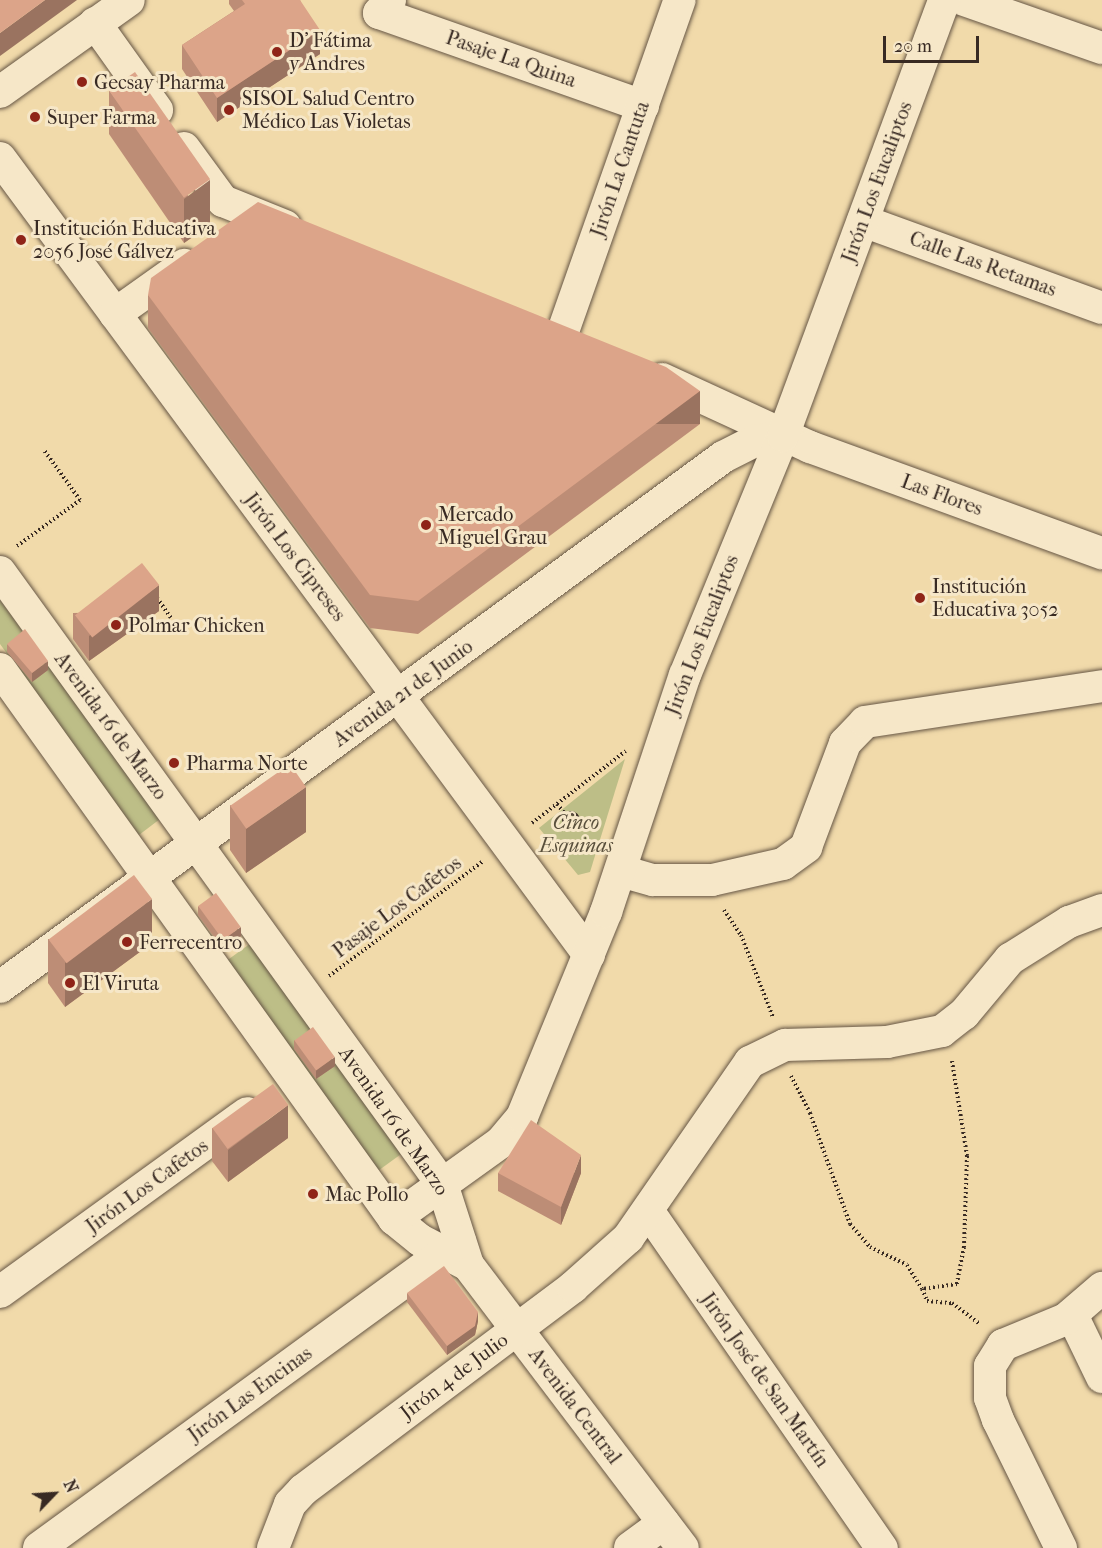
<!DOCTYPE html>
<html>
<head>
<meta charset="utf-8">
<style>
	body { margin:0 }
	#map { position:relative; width:1102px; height:1548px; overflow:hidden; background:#f1daaa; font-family:"IM FELL French Canon",serif }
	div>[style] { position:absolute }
	.green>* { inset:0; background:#bdbe87; transform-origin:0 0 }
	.path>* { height:4px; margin-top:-2px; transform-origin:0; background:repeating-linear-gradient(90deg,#382a23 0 1.5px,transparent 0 4.5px) }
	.path>.ring { margin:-2px; padding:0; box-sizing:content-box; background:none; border:4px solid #382a23; border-radius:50% }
	.roads { filter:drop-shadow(0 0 2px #665645) drop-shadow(0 0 2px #665645) }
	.minor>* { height:32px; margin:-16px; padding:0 16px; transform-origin:16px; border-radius:16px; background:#f6e7c8 }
	.wall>* { inset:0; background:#bd8d76 }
	.shaded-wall>* { inset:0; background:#9a7360; transform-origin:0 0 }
	.building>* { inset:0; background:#dca489; transform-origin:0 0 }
	.dots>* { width:16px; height:16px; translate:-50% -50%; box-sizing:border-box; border:3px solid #f6e7c8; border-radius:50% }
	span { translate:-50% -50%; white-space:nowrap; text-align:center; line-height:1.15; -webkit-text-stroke:6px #f6e7c8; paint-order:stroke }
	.poi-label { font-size:20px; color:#382a23 }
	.left { translate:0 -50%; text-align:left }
	.street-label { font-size:20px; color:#382a23 }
	.park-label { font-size:20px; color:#594f3c; font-style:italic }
	.north { position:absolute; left:24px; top:1464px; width:60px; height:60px; -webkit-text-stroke:4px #f6e7c8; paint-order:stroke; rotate:65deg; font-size:16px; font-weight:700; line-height:24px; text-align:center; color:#382a23 }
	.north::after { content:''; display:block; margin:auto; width:21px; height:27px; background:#382a23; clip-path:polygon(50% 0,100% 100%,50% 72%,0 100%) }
	.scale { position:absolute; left:883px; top:36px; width:96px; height:27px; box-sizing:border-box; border:3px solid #382a23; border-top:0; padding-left:8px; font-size:18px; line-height:21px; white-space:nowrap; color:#382a23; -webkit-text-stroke:4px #f6e7c8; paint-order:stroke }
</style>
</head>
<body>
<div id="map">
	<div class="green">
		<div style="clip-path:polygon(0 600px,160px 819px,139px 835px,0 644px)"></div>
		<div style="clip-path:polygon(625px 759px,590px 872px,578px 875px,539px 828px)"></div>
		<div style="left:251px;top:943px;width:259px;height:31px;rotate:54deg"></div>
	</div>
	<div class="path">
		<div style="left:17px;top:546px;width:78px;rotate:-36.1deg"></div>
		<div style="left:80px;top:500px;width:62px;rotate:-125.8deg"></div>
		<div style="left:157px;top:598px;width:24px;rotate:55deg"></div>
		<div style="left:557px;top:804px;width:14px;rotate:51deg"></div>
		<div class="ring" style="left:564px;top:813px;width:10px;height:10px"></div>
		<div style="left:577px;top:819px;width:26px;rotate:7deg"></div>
		<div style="left:532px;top:823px;width:118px;rotate:-37.5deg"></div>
		<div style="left:724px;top:910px;width:30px;rotate:56deg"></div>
		<div style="left:741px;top:935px;width:88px;rotate:68.7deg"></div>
		<div style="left:329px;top:976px;width:191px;rotate:-36.7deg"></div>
		<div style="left:952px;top:1061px;width:96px;rotate:81deg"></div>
		<div style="left:967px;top:1156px;width:91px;rotate:91.9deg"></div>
		<div style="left:964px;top:1247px;width:38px;rotate:101deg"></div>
		<div style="left:957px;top:1284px;width:35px;rotate:172deg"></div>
		<div style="left:922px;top:1289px;width:13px;rotate:67deg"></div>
		<div style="left:927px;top:1301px;width:25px;rotate:5deg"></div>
		<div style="left:952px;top:1303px;width:35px;rotate:37deg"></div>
		<div style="left:791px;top:1076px;width:42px;rotate:62.8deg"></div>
		<div style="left:810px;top:1113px;width:118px;rotate:70.2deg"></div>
		<div style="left:850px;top:1224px;width:30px;rotate:49deg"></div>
		<div style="left:870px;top:1247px;width:41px;rotate:25.9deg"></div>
		<div style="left:907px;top:1265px;width:28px;rotate:58deg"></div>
	</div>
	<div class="roads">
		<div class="minor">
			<div style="left:390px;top:0;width:17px;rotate:130deg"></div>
			<div style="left:379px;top:13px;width:280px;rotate:19.4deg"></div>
			<div style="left:964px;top:0;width:146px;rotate:19.2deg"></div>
			<div style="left:95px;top:23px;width:107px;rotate:54.5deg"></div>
			<div style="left:0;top:92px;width:158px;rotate:-35.5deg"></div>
			<div style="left:184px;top:148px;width:66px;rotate:53.7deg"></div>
			<div style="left:223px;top:201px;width:67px;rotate:22deg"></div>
			<div style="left:0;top:158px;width:991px;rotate:53.53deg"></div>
			<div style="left:863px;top:221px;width:254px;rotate:20deg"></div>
			<div style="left:115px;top:314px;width:85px;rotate:-35.4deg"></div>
			<div style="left:561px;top:337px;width:357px;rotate:-70.6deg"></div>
			<div style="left:662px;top:379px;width:163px;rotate:24.7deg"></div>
			<div style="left:810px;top:447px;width:311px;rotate:20deg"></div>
			<div style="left:0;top:572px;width:755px;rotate:54.16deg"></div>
			<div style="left:442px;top:1184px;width:85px;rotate:72.2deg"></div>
			<div style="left:468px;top:1265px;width:355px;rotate:52.8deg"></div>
			<div style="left:0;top:669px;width:677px;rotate:54.38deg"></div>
			<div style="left:394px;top:1219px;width:33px;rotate:39deg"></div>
			<div style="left:420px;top:1240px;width:54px;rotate:27.5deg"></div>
			<div style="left:621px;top:871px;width:33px;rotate:16deg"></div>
			<div style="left:653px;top:880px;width:59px"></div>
			<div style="left:712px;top:880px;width:73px;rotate:-12.7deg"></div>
			<div style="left:783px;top:864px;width:29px;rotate:-36deg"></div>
			<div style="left:806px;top:847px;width:111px;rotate:-69.4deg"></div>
			<div style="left:845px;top:743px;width:29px;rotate:-46deg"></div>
			<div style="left:865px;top:722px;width:240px;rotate:-8.6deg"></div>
			<div style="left:0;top:987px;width:896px;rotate:-36.24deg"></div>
			<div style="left:723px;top:457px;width:36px;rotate:-27deg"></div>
			<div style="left:755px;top:441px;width:28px;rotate:-10deg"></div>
			<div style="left:649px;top:1212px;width:409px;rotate:55.3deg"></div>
			<div style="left:394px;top:1219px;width:132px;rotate:-35.7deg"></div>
			<div style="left:501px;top:1142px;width:33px;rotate:-50deg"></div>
			<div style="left:522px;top:1117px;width:222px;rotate:-67.7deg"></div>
			<div style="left:606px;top:912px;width:250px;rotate:-71.6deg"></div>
			<div style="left:685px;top:675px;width:258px;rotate:-67.7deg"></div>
			<div style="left:783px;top:436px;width:465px;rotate:-69.7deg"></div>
			<div style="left:0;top:1292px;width:305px;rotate:-35.9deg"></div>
			<div style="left:1072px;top:1315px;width:69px;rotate:64.2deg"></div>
			<div style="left:39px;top:1548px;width:521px;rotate:-36.1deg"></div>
			<div style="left:273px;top:1548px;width:47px;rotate:-68.9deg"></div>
			<div style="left:290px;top:1504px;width:19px;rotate:-47deg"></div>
			<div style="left:303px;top:1490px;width:338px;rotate:-36.9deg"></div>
			<div style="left:573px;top:1287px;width:74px;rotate:-41.7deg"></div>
			<div style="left:628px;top:1238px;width:214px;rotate:-55.3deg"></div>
			<div style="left:750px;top:1062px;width:39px;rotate:-26deg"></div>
			<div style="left:785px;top:1045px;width:102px;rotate:-1.7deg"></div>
			<div style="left:887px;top:1042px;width:56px;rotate:-11.3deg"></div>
			<div style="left:942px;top:1031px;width:28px;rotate:-38deg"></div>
			<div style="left:964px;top:1014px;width:72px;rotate:-50.1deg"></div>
			<div style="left:1010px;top:959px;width:70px;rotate:-32.1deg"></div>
			<div style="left:1069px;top:922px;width:35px;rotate:-20deg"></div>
			<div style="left:630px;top:1548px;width:42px;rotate:-36.3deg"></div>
			<div style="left:1061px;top:1548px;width:143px;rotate:-116.2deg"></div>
			<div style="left:998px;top:1420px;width:23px;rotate:-110deg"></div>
			<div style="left:990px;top:1398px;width:32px;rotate:-90deg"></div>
			<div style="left:990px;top:1366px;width:25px;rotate:-58deg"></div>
			<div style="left:1003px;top:1345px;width:68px;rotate:-22.4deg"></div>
			<div style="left:1066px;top:1319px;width:48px;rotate:-40.7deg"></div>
		</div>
	</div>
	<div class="wall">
		<div style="clip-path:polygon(229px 0,300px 0,320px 54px,217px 122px,182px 69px,182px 45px,234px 11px,229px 4px)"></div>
		<div style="clip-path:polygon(109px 90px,210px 225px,184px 243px,109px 134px)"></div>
		<div style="clip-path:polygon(148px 295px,700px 424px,418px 634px,370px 628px,148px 328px)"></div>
		<div style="clip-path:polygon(159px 611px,89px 661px,73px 639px,73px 613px)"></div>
		<div style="clip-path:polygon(7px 644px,48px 670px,32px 682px,7px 652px)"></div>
		<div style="clip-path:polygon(230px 805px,306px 832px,246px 873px,230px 850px)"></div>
		<div style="clip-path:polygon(198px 906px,241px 936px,223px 949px,198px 915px)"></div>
		<div style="clip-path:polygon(48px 939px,152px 943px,65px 1007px,48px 983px)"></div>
		<div style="clip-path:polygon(294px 1040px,335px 1066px,316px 1079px,294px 1049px)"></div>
		<div style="clip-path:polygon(212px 1128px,288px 1138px,228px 1182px,212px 1161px)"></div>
		<div style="clip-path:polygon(498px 1173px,581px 1173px,561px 1225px,498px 1191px)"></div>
		<div style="clip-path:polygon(407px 1293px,478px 1321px,475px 1335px,447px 1355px,407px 1302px)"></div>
	</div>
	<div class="shaded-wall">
		<div style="clip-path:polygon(45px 0,77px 0,0 56px,0 33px)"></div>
		<div style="clip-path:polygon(320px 30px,320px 54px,217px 122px,217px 98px)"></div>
		<div style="clip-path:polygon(210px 180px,210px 225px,184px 243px,184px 199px)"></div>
		<div style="left:700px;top:391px;width:33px;height:352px;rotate:90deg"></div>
		<div style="clip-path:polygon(159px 585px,159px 611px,89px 661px,89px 636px)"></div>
		<div style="clip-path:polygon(48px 661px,48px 670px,32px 682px,32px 673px)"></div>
		<div style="clip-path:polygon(306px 787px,306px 832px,246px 873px,246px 829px)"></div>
		<div style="clip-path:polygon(152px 899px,152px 943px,65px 1007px,65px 963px)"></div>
		<div style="clip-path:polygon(241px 927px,241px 936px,223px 949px,223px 940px)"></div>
		<div style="clip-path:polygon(335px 1057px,335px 1066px,316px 1079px,316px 1070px)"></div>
		<div style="clip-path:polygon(288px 1105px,288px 1138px,228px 1182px,228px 1150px)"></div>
		<div style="clip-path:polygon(581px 1155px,581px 1173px,561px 1225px,561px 1207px)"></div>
		<div style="clip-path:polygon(478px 1312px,478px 1321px,475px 1335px,447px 1355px,447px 1346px)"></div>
	</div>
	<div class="building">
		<div style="clip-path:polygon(0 0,45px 0,0 33px)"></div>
		<div style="clip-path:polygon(242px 0,300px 0,320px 30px,217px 98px,182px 45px,245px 4px)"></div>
		<div style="left:135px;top:72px;width:131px;height:32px;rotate:55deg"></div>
		<div style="clip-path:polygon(258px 202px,666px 367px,700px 391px,418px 601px,370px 595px,148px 295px,151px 278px)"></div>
		<div style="left:142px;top:563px;width:28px;height:85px;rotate:52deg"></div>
		<div style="clip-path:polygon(25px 629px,48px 661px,32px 673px,7px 644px)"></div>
		<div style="left:290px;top:764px;width:28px;height:73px;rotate:55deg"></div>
		<div style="left:134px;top:875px;width:30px;height:107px;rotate:53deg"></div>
		<div style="left:216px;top:893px;width:42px;height:22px;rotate:54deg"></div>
		<div style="left:313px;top:1027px;width:37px;height:23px;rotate:54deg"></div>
		<div style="left:273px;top:1084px;width:26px;height:75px;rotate:54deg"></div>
		<div style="clip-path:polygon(531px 1120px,581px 1155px,561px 1207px,498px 1173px)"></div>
		<div style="clip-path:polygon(444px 1266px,478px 1312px,475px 1326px,447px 1346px,407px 1293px)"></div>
	</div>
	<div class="dots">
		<div style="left:277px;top:52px;background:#8f2418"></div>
		<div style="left:82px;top:82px;background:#8f2418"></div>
		<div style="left:229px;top:110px;background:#8f2418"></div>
		<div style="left:35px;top:117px;background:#8f2418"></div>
		<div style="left:21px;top:240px;background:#8f2418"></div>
		<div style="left:426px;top:525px;background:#8f2418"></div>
		<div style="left:920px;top:598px;background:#8f2418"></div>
		<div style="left:116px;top:625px;background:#8f2418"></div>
		<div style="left:174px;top:763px;background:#8f2418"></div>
		<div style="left:127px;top:942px;background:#8f2418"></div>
		<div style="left:70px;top:983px;background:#8f2418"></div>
		<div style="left:313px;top:1194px;background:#8f2418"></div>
	</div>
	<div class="poi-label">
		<span class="left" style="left:289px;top:52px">D' Fátima<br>y Andres</span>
		<span class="left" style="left:94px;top:82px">Gecsay Pharma</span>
		<span class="left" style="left:242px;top:110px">SISOL Salud Centro<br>Médico Las Violetas</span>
		<span class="left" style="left:47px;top:117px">Super Farma</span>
		<span class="left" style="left:33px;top:240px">Institución Educativa<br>2056 José Gálvez</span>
		<span class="left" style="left:438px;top:526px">Mercado<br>Miguel Grau</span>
		<span class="left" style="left:932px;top:598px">Institución<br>Educativa 3052</span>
		<span class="left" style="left:128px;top:625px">Polmar Chicken</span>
		<span class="left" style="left:186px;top:763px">Pharma Norte</span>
		<span class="left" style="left:139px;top:942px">Ferrecentro</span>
		<span class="left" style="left:82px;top:983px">El Viruta</span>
		<span class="left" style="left:325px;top:1194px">Mac Pollo</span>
	</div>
	<div class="street-label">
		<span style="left:511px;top:59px;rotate:19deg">Pasaje La Quina</span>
		<span style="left:620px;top:169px;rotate:-71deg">Jirón La Cantuta</span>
		<span style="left:877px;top:182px;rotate:-70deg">Jirón Los Eucaliptos</span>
		<span style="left:983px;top:264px;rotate:20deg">Calle Las Retamas</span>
		<span style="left:942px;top:495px;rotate:20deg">Las Flores</span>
		<span style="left:295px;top:557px;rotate:53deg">Jirón Los Cipreses</span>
		<span style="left:702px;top:635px;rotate:-69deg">Jirón Los Eucaliptos</span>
		<span style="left:403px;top:693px;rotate:-36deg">Avenida 21 de Junio</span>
		<span style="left:111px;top:726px;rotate:54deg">Avenida 16 de Marzo</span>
		<span style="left:397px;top:907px;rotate:-37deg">Pasaje Los Cafetos</span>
		<span style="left:394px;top:1121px;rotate:55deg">Avenida 16 de Marzo</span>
		<span style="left:147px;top:1186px;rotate:-36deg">Jirón Los Cafetos</span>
		<span style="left:454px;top:1376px;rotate:-37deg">Jirón 4 de Julio</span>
		<span style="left:765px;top:1380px;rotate:55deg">Jirón José de San Martín</span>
		<span style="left:250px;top:1394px;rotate:-36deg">Jirón Las Encinas</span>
		<span style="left:575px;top:1406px;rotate:53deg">Avenida Central</span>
	</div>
	<div class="park-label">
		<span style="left:576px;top:834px">Cinco<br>Esquinas</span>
	</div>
	<div class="north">N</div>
	<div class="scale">20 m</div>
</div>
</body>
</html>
